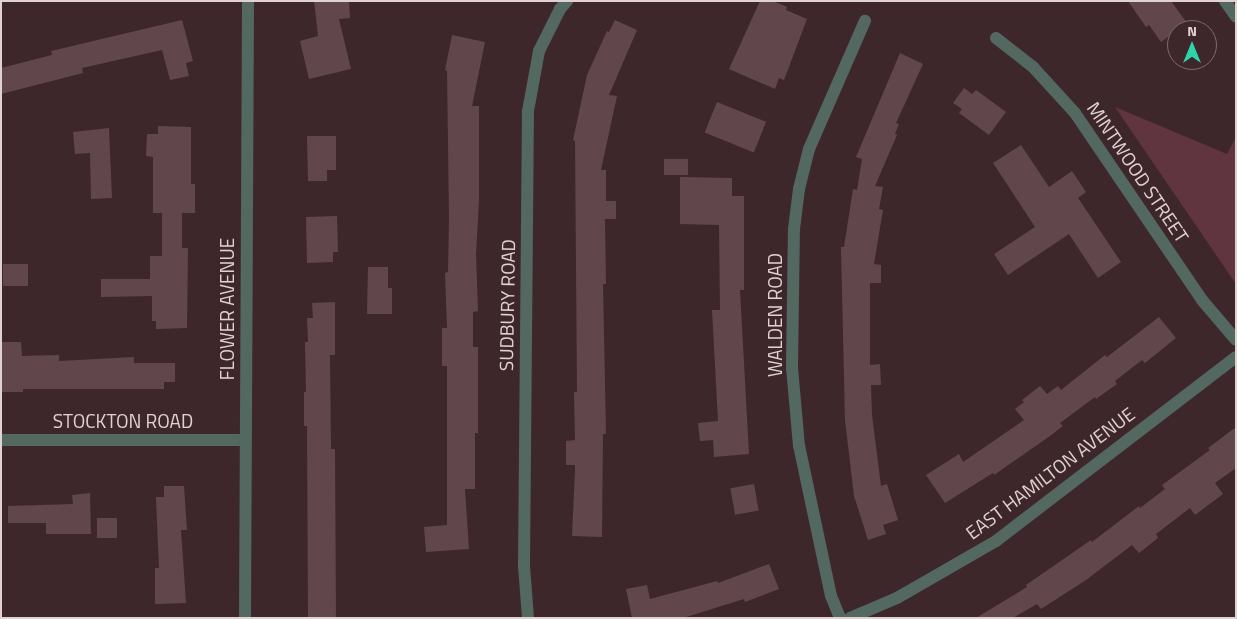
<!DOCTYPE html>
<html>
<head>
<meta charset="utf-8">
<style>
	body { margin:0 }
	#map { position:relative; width:1237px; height:619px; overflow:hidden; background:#3e272b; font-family:"Titillium Web",sans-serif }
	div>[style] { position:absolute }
	.green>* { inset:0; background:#61353f }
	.building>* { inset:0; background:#61474c; transform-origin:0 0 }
	.minor>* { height:12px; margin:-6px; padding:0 6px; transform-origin:6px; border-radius:6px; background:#526860 }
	span { translate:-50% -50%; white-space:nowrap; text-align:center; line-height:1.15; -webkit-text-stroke:5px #3e272b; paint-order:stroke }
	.street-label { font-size:19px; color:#e0d1d3 }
	.frame { position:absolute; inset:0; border:2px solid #e0d1d3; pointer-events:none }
	.north { position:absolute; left:1167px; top:20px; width:50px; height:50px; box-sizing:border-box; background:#3e272b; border:1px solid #7f6b6e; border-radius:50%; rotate:0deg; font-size:14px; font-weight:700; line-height:20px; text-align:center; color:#e0d1d3 }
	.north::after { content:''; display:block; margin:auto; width:18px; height:22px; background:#31d4a9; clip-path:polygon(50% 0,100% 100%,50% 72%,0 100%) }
</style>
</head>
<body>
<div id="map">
	<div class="green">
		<div style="clip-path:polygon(1115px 107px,1227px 154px,1236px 137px,1236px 284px)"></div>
	</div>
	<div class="building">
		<div style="clip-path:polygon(314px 1px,349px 1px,350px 18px,339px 19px,351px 69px,309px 79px,300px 41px,318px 36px)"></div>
		<div style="clip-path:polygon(760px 1px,773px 1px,787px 7px,786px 10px,807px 19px,784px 80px,779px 78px,775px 89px,729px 69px)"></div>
		<div style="clip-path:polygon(1128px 1px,1171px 1px,1187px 23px,1161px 42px,1149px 25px,1146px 27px)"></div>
		<div style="clip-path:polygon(182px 20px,193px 61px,186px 63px,189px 76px,170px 80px,162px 50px,82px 68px,83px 73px,1px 94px,1px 68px,52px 55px,51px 51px)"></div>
		<div style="clip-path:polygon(615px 20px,637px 30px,609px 95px,617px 96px,601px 170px,606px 170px,606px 201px,616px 201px,616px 219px,605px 219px,606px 284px,603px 284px,606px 434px,603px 434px,602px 537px,572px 536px,575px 471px,575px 465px,566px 465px,566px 441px,575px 440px,574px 392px,577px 392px,575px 141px,573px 140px,587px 75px,607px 31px,609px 32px)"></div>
		<div style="clip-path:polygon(452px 35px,485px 42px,472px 106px,479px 106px,479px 201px,476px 254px,478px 311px,473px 312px,473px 347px,478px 347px,478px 433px,475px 433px,475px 489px,465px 489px,469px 549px,426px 552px,424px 527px,447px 525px,447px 366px,442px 366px,442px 328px,447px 328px,445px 273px,448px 272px,449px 218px,447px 71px,445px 70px)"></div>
		<div style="clip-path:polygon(900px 53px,923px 64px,896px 123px,899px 124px,895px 134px,897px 135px,875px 186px,883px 187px,879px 209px,883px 210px,874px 264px,881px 265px,881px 283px,870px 283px,870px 365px,880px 364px,881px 385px,871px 385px,872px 415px,881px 486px,887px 484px,898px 520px,883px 525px,886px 534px,868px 540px,854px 496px,845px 420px,841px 247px,844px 247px,853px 189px,857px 190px,862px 159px,856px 157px)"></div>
		<div style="clip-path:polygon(964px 88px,972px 94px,976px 90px,1006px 112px,989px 135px,959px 113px,962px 109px,953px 103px)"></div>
		<div style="left:717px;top:102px;width:53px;height:33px;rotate:22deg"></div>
		<div style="clip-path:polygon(158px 126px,191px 127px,191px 184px,195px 184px,195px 213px,182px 213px,182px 248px,188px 248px,187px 328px,156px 329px,156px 321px,152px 321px,152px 296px,101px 297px,101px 279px,150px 279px,150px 256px,162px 256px,162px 213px,153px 213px,153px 157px,146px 156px,147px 134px,158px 134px)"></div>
		<div style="clip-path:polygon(109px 128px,112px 198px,91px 199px,90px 153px,75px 154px,73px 132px)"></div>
		<div style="clip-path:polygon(307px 136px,336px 136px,336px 170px,327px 170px,327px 181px,308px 181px)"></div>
		<div style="clip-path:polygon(1021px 145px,1049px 187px,1072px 171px,1086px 192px,1078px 198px,1121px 262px,1098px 278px,1069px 234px,1008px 275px,994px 254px,1035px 227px,993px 163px)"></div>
		<div style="left:664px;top:159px;width:24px;height:16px"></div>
		<div style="clip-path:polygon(680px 177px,732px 178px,732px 196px,744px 196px,744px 290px,740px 290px,749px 454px,714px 457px,713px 440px,700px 441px,698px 423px,718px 421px,712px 310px,720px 310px,719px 225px,680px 224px)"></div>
		<div style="clip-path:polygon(337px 216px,338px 252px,333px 252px,333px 262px,307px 263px,306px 217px)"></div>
		<div style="left:3px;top:264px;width:25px;height:22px"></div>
		<div style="clip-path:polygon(368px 267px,388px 267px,388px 288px,392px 288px,392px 314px,367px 314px)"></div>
		<div style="clip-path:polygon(335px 302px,335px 355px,330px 355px,331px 449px,335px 449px,336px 618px,308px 618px,307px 426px,304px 426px,304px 392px,306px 392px,305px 342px,308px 342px,307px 318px,313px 318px,312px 303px)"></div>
		<div style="clip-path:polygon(1159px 317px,1176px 338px,1145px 363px,1142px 360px,1115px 381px,1117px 384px,1096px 399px,1095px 397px,1060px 423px,1063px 426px,1050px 436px,994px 475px,993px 473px,945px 503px,926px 475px,959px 454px,963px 462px,1024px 420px,1015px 409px,1024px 402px,1022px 400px,1040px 386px,1047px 394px,1058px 386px,1061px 390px,1105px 355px,1107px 357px)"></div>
		<div style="clip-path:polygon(1px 342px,21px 342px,22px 356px,59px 355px,59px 361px,134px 357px,134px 363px,175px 363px,175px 382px,164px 382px,164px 389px,23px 389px,23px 392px,1px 392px)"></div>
		<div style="clip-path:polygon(1236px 427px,1236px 468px,1215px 483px,1223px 494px,1195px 515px,1190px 508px,1156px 534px,1158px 538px,1139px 553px,1132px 545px,1086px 580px,1041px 609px,1037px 604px,1013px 618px,976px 618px,1027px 587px,1026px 585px,1091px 540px,1092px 542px,1139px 506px,1140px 508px,1165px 489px,1162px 485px,1210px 450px,1208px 448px)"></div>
		<div style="left:754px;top:484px;width:27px;height:24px;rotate:80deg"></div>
		<div style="clip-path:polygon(164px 486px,184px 486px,187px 530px,181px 530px,186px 603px,155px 604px,155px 568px,159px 568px,156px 497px,164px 497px)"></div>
		<div style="clip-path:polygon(90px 493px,91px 534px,46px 534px,46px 523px,8px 523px,8px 506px,73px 504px,72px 495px)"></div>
		<div style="left:117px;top:518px;width:20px;height:20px;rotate:90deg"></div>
		<div style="clip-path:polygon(769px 564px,779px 589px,745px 602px,744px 599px,683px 618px,632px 618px,626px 589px,647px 585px,650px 599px,717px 581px,718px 583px)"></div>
	</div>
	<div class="minor">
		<div style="left:1225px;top:1px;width:19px;rotate:55deg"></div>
		<div style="left:996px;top:38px;width:47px;rotate:38.1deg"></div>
		<div style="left:1033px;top:67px;width:62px;rotate:47.6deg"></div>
		<div style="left:1075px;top:113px;width:226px;rotate:55.8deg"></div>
		<div style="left:1202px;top:300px;width:52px;rotate:49.6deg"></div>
		<div style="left:1px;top:440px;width:244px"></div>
		<div style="left:245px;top:618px;width:617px;rotate:-89.72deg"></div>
		<div style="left:528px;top:618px;width:52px;rotate:-94.4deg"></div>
		<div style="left:524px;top:566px;width:455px;rotate:-89.5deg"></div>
		<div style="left:528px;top:111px;width:61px;rotate:-79.6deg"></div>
		<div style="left:539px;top:51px;width:47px;rotate:-63.4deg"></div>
		<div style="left:560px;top:9px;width:11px;rotate:-49deg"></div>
		<div style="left:840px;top:618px;width:24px;rotate:-112deg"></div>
		<div style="left:831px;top:596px;width:153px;rotate:-102deg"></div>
		<div style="left:799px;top:446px;width:78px;rotate:-95.1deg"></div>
		<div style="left:792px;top:368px;width:139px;rotate:-89.2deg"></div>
		<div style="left:794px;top:229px;width:40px;rotate:-82.9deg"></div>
		<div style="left:799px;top:189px;width:41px;rotate:-76deg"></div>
		<div style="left:809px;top:149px;width:140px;rotate:-66.4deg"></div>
		<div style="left:850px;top:618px;width:51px;rotate:-23.1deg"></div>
		<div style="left:897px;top:598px;width:114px;rotate:-29.9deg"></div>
		<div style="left:996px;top:541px;width:302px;rotate:-37.5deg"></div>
	</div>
	<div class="street-label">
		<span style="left:1138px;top:172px;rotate:56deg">MINTWOOD STREET</span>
		<span style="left:507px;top:305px;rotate:-89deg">SUDBURY ROAD</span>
		<span style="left:227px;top:309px;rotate:-90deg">FLOWER AVENUE</span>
		<span style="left:775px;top:315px;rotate:-90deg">WALDEN ROAD</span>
		<span style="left:123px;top:421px">STOCKTON ROAD</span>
		<span style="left:1050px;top:473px;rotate:-37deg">EAST HAMILTON AVENUE</span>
	</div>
	<div class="frame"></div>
	<div class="north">N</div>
</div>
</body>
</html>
